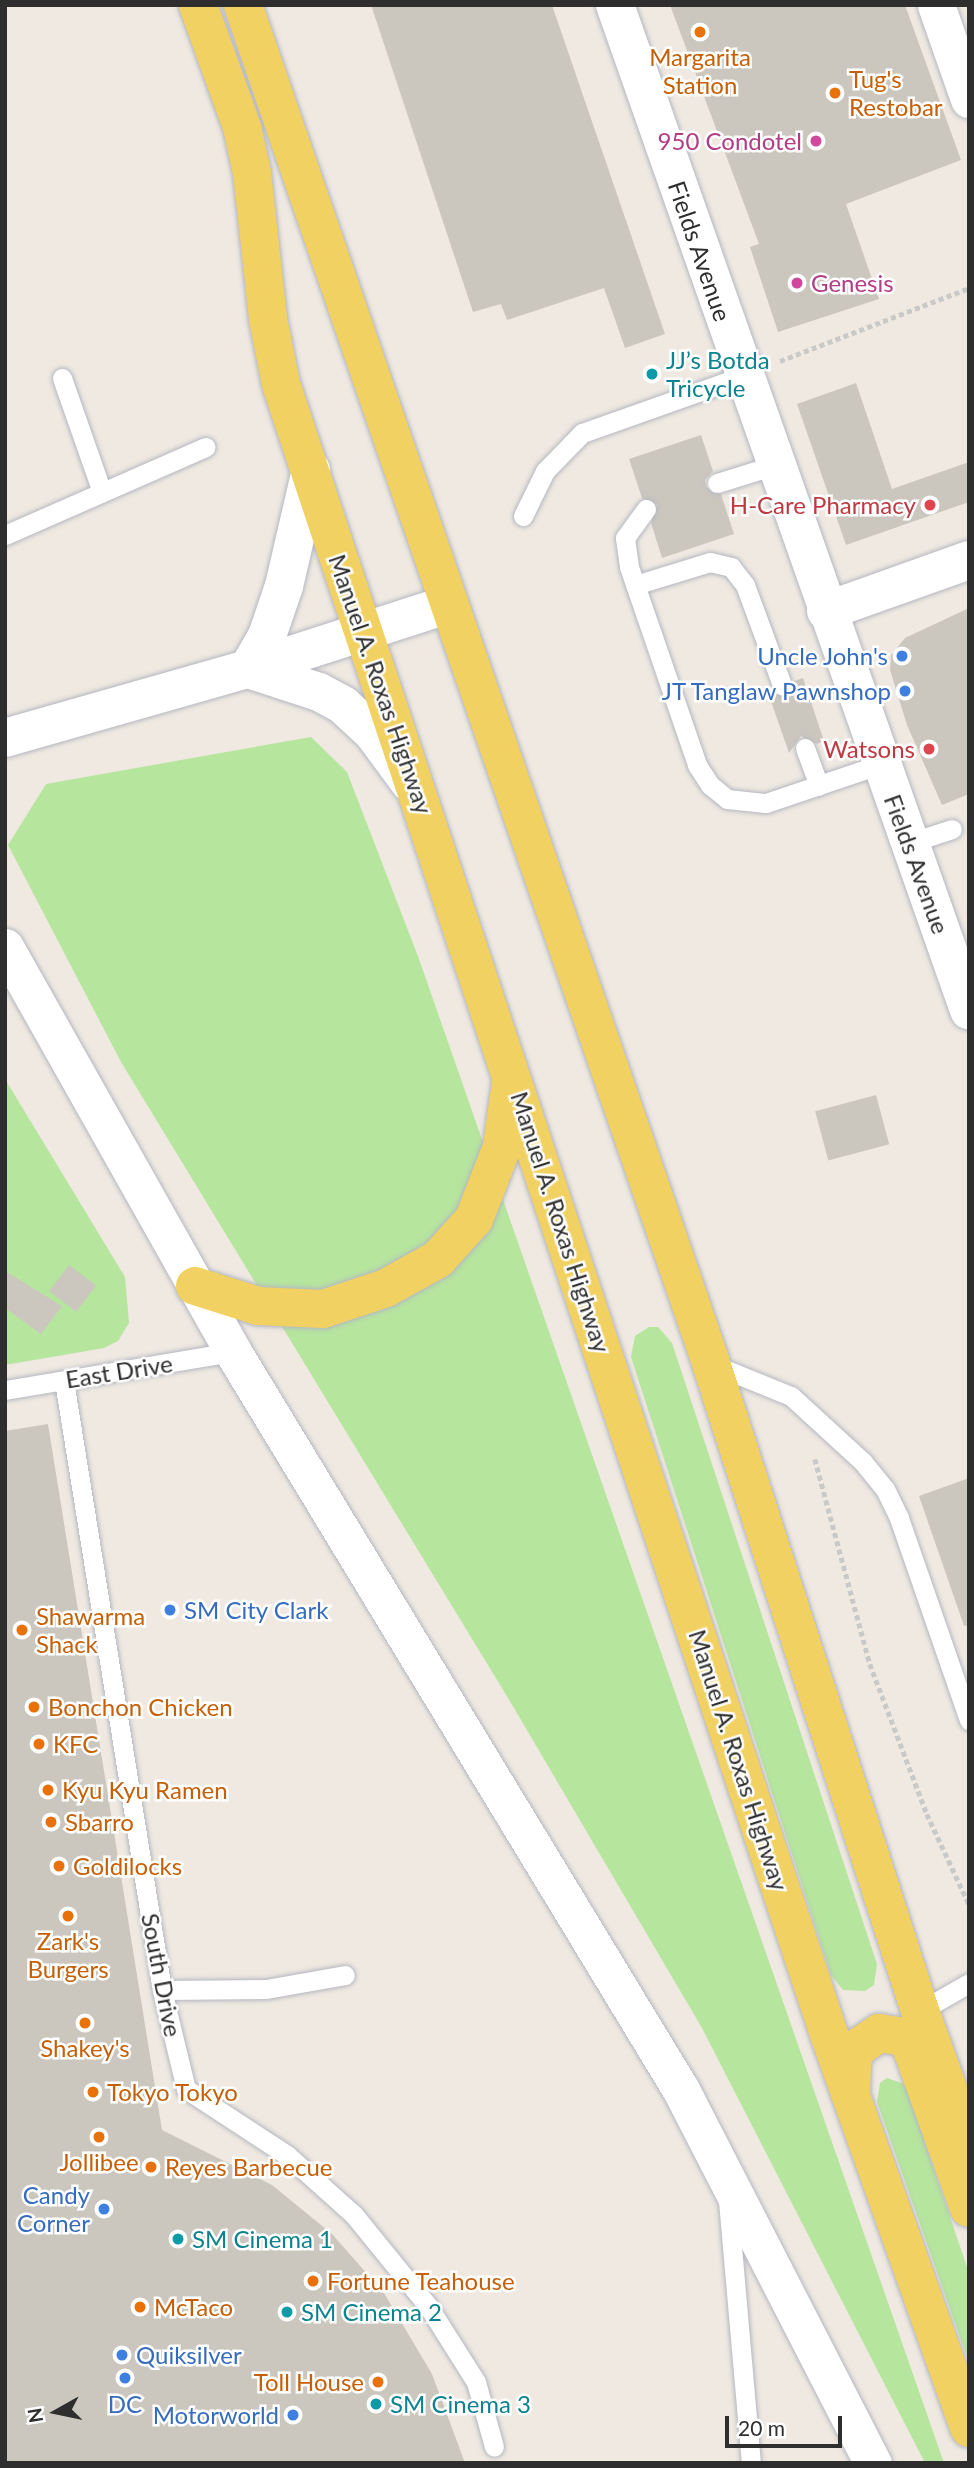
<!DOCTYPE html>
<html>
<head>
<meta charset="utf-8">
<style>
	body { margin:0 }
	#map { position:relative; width:974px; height:2468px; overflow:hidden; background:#efe9e1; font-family:Lato,sans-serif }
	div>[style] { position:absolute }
	.green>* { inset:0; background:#b6e59e }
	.building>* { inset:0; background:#cbc7bf; transform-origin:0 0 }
	.path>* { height:4.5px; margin-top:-2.25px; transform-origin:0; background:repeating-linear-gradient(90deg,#c9c9c9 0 5px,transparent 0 8.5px) }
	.roads { filter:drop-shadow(0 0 2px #b4b7c1) drop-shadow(0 0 2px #b4b7c1) }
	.service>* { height:19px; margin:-9.5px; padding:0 9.5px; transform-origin:9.5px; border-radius:9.5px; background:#fff }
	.minor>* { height:37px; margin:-18.5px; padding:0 18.5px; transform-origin:18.5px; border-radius:18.5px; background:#fff }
	.tertiary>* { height:38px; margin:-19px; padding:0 19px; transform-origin:19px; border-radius:19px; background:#fff }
	.secondary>* { height:38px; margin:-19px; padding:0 19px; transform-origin:19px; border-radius:19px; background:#fff }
	.primary>* { height:38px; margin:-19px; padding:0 19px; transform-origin:19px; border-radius:19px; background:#f2d163 }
	.dots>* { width:19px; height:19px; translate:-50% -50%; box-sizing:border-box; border:4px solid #fff; border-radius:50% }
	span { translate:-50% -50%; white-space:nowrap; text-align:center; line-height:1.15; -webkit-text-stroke:5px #fff; paint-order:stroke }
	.food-label { font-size:24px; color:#c56008 }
	.left { translate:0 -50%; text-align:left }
	.right { translate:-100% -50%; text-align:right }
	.hotel-label { font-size:24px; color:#b23c85 }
	.street-label { font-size:24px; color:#2e2e2e }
	.culture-label { font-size:24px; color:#0d838f }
	.health-label { font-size:24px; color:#be3a42 }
	.shop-label { font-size:24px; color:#366cbe }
	.frame { position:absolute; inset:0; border:7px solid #2e2e2e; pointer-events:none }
	.north { position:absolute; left:21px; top:2377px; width:70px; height:70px; -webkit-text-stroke:5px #fff; paint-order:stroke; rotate:261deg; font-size:19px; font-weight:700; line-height:28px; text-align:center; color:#2e2e2e }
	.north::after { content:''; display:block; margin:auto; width:24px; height:32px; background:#2e2e2e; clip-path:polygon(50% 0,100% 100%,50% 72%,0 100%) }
	.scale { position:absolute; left:725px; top:2416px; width:117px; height:32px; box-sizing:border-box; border:4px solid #2e2e2e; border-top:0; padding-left:9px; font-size:21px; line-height:24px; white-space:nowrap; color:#2e2e2e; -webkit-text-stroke:5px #fff; paint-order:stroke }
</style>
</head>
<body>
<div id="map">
	<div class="green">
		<div style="clip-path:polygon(311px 737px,347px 772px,419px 959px,944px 2463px,925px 2463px,702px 2028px,511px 1703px,121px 1062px,8px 845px,46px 784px)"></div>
		<div style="clip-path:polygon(5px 1079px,125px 1277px,129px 1323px,118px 1341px,104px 1348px,5px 1365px)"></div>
		<div style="clip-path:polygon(649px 1327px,658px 1327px,672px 1343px,877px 1964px,874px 1985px,865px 1991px,843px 1990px,831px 1975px,631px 1357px,635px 1336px)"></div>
		<div style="clip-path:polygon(887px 2078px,904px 2084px,909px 2096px,969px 2273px,969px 2363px,877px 2102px,880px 2083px)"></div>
	</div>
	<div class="building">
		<div style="clip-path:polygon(371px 5px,552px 5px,665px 334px,625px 348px,604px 288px,507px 320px,501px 304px,473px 312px)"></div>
		<div style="clip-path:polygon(670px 5px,905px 5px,961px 160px,846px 204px,879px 299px,778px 332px,750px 247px,759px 244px)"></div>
		<div style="clip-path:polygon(856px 383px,892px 489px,969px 462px,969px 502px,846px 545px,797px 404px)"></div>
		<div style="clip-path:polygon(701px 435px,713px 471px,705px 480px,706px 487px,721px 494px,734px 534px,662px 558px,651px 523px,657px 505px,642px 498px,629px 459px)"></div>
		<div style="clip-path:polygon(969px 608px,969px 794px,942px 805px,907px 725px,890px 670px,891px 655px,905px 638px)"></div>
		<div style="clip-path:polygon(803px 678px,824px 741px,817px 744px,801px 736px,789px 753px,767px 690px,786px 697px,792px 692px,794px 681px)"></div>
		<div style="left:876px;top:1095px;width:51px;height:63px;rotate:75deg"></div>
		<div style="left:69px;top:1265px;width:34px;height:33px;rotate:37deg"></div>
		<div style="clip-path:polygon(5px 1271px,62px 1306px,41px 1334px,5px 1308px)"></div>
		<div style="clip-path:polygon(48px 1424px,162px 2130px,272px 2185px,332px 2234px,384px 2293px,432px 2374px,465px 2463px,5px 2463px,5px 1431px)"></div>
		<div style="clip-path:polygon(969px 1478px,969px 1625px,964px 1626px,919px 1496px)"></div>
	</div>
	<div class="path">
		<div style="left:780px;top:361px;width:203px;rotate:-21.1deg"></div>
		<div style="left:815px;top:1459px;width:212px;rotate:75deg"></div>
		<div style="left:870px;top:1664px;width:160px;rotate:69.2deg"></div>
		<div style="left:927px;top:1814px;width:99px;rotate:65deg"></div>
	</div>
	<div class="roads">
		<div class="service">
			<div style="left:62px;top:378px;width:121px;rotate:70.7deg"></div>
			<div style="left:717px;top:483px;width:61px;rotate:-17.2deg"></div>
			<div style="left:646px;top:509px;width:36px;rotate:126deg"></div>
			<div style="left:625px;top:538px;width:29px;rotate:82deg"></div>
			<div style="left:629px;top:567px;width:209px;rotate:71deg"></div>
			<div style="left:697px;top:765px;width:24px;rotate:57deg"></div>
			<div style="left:710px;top:785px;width:22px;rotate:39deg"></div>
			<div style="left:727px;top:799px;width:39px;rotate:6deg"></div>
			<div style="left:766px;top:803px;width:121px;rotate:-18.7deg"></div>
			<div style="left:523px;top:516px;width:50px;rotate:-63.9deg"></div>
			<div style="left:545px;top:471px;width:53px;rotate:-45.8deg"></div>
			<div style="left:582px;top:433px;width:171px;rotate:-19.5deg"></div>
			<div style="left:5px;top:535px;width:219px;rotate:-23.7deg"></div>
			<div style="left:635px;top:585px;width:78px;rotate:-17deg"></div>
			<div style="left:710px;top:562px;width:22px;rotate:13deg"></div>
			<div style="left:731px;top:567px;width:23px;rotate:52deg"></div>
			<div style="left:745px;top:585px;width:107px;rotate:69.7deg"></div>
			<div style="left:805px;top:748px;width:40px;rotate:69.8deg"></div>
			<div style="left:909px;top:843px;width:45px;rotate:-18deg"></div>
			<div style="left:712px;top:1364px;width:85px;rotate:22.1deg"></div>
			<div style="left:791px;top:1396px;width:98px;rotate:42.5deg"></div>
			<div style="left:863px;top:1462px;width:35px;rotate:51deg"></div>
			<div style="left:885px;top:1489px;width:32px;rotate:64deg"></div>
			<div style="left:899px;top:1518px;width:214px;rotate:70.9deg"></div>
			<div style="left:64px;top:1381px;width:617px;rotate:80.86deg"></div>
			<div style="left:162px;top:1990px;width:102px;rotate:76.4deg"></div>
			<div style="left:186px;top:2089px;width:121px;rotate:33.2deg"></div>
			<div style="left:287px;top:2155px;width:90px;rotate:41.8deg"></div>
			<div style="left:354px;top:2215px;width:117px;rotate:50.9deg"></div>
			<div style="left:428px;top:2306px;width:90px;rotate:57.7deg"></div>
			<div style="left:476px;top:2382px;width:67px;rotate:74.5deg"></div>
			<div style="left:5px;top:1390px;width:231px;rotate:-9.5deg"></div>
			<div style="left:162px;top:1990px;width:104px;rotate:-0.6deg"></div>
			<div style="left:266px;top:1989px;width:80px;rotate:-10deg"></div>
			<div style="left:920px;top:2011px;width:56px;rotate:-29.7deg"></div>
			<div style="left:728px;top:2201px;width:263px;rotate:85deg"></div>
		</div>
		<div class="minor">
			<div style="left:936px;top:5px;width:100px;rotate:70.7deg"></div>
			<div style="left:5px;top:947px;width:465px;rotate:60.6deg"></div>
			<div style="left:233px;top:1352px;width:863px;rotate:58.74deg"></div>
			<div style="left:681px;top:2090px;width:420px;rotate:62.8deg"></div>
		</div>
		<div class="tertiary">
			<div style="left:826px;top:611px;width:152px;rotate:-19.6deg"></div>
		</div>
		<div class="secondary">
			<div style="left:615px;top:5px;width:1066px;rotate:70.6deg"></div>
			<div style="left:248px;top:669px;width:75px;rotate:17.9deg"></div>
			<div style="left:319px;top:692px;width:27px;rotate:28deg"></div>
			<div style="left:343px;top:705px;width:41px;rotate:43deg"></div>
			<div style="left:373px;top:733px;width:62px;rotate:53.5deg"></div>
			<div style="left:248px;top:669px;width:38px;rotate:-60deg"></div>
			<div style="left:267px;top:636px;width:53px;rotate:-71.2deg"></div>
			<div style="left:284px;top:586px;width:119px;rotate:-76.9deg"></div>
			<div style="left:5px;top:738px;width:253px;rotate:-15.9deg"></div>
			<div style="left:248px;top:669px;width:211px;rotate:-17.9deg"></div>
		</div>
		<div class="primary">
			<div style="left:198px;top:5px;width:130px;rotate:70.2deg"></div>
			<div style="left:242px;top:127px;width:47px;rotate:77.7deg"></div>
			<div style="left:252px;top:173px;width:147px;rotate:83.7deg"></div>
			<div style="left:268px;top:319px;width:66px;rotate:78.7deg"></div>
			<div style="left:281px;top:384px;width:1742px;rotate:71.63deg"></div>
			<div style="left:830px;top:2037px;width:415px;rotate:70.4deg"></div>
			<div style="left:243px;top:5px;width:1436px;rotate:70.98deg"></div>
			<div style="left:711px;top:1363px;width:681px;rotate:72.12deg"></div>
			<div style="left:920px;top:2011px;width:145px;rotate:70.2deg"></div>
			<div style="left:195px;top:1286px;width:66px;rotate:17.6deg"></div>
			<div style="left:258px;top:1306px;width:65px;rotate:2.6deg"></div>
			<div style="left:323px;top:1309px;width:66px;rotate:-18.4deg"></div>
			<div style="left:386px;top:1288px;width:60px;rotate:-29.1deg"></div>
			<div style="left:438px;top:1259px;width:54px;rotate:-48deg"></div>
			<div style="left:474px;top:1219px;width:77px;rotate:-68.7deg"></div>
			<div style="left:502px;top:1147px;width:66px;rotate:-82.1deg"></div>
			<div style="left:851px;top:2093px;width:32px;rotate:-88deg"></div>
			<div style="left:852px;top:2061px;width:14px;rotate:-69deg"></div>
			<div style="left:857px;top:2048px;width:27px;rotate:-34deg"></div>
			<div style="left:879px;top:2033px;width:24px;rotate:9deg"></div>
			<div style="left:903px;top:2037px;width:12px;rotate:48deg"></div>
			<div style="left:911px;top:2046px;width:172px;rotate:70.3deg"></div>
		</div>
	</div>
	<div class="dots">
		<div style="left:700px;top:32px;background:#e8710a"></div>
		<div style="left:835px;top:93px;background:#e8710a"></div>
		<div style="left:816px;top:141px;background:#d1479c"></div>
		<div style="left:797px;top:283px;background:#d1479c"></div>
		<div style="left:652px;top:374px;background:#0f9aa8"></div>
		<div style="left:930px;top:505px;background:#e0444e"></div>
		<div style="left:902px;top:656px;background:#3f7fe0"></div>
		<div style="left:905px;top:691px;background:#3f7fe0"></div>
		<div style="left:929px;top:749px;background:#e0444e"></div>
		<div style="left:170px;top:1610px;background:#3f7fe0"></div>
		<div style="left:22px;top:1630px;background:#e8710a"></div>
		<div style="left:34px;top:1707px;background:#e8710a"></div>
		<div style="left:39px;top:1744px;background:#e8710a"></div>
		<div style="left:48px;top:1790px;background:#e8710a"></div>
		<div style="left:51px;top:1822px;background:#e8710a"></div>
		<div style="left:59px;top:1866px;background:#e8710a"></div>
		<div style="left:68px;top:1916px;background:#e8710a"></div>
		<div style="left:85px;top:2023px;background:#e8710a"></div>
		<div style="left:93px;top:2092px;background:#e8710a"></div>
		<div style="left:99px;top:2137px;background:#e8710a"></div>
		<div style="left:151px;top:2167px;background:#e8710a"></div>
		<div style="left:104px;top:2209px;background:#3f7fe0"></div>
		<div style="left:178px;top:2239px;background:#0f9aa8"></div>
		<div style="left:313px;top:2281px;background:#e8710a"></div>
		<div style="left:140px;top:2307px;background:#e8710a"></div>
		<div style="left:287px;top:2312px;background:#0f9aa8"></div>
		<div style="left:122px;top:2355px;background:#3f7fe0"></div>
		<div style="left:125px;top:2378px;background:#3f7fe0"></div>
		<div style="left:378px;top:2382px;background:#e8710a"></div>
		<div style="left:376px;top:2404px;background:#0f9aa8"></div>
		<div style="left:293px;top:2415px;background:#3f7fe0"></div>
	</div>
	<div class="food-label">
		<span style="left:700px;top:71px">Margarita<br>Station</span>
		<span class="left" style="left:849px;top:93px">Tug's<br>Restobar</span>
		<span class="left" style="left:36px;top:1630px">Shawarma<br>Shack</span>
		<span class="left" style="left:48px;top:1707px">Bonchon Chicken</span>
		<span class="left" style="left:53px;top:1744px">KFC</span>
		<span class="left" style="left:62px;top:1790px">Kyu Kyu Ramen</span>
		<span class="left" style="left:65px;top:1822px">Sbarro</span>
		<span class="left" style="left:73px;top:1866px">Goldilocks</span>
		<span style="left:68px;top:1955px">Zark's<br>Burgers</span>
		<span style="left:85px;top:2048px">Shakey's</span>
		<span class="left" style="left:107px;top:2092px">Tokyo Tokyo</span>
		<span style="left:99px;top:2162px">Jollibee</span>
		<span class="left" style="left:165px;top:2167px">Reyes Barbecue</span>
		<span class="left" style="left:327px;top:2281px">Fortune Teahouse</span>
		<span class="left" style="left:154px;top:2307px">McTaco</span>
		<span class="right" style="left:364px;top:2382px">Toll House</span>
	</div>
	<div class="hotel-label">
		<span class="right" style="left:802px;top:141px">950 Condotel</span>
		<span class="left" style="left:811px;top:283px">Genesis</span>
	</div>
	<div class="street-label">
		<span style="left:700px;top:251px;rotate:71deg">Fields Avenue</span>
		<span style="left:381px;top:684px;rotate:71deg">Manuel A. Roxas Highway</span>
		<span style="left:917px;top:864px;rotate:70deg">Fields Avenue</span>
		<span style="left:561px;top:1222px;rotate:72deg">Manuel A. Roxas Highway</span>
		<span style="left:119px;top:1371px;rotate:-9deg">East Drive</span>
		<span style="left:739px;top:1760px;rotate:72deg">Manuel A. Roxas Highway</span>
		<span style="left:162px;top:1975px;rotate:79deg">South Drive</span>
	</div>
	<div class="culture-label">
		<span class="left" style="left:666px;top:374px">JJ’s Botda<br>Tricycle</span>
		<span class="left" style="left:192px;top:2239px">SM Cinema 1</span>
		<span class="left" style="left:301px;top:2312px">SM Cinema 2</span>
		<span class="left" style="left:390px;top:2404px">SM Cinema 3</span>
	</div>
	<div class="health-label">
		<span class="right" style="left:916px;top:505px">H-Care Pharmacy</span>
		<span class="right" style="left:915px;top:749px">Watsons</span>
	</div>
	<div class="shop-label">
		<span class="right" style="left:888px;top:656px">Uncle John's</span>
		<span class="right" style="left:891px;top:691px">JT Tanglaw Pawnshop</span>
		<span class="left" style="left:184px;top:1610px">SM City Clark</span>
		<span class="right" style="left:90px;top:2209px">Candy<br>Corner</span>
		<span class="left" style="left:136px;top:2355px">Quiksilver</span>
		<span style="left:125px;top:2404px">DC</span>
		<span class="right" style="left:279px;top:2415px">Motorworld</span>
	</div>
	<div class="frame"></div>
	<div class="north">N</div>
	<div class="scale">20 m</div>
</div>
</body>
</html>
